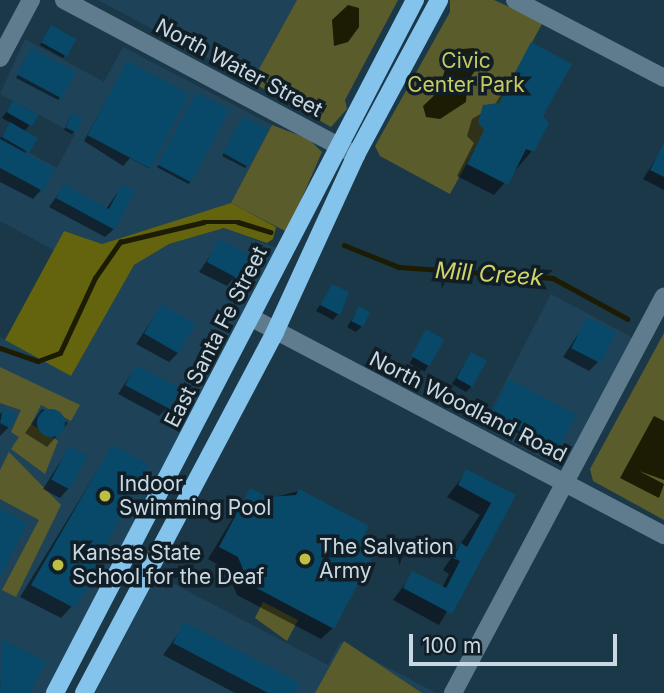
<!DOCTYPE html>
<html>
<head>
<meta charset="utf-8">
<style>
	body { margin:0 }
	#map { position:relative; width:664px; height:693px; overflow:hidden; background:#1b3849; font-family:Inter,sans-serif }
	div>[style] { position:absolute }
	.built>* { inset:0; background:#1e4359 }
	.green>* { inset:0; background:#5b5c2c }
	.forest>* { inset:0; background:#64640e }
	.water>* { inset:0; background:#1c1c04 }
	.shadow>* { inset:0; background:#0007; transform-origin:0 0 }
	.stream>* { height:4.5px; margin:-2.25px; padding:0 2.25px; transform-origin:2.25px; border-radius:2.25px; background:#1c1c04 }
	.building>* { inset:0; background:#084969; transform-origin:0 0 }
	.round { border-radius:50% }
	.minor>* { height:18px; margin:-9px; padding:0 9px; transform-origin:9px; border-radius:9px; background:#5f7c8f }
	.major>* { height:18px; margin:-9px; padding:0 9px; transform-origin:9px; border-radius:9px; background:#84c3eb }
	.dots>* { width:19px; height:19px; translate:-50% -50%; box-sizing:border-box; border:4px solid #111e26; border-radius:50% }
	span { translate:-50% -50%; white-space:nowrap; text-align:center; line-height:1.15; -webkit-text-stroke:7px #111e26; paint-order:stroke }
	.park-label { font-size:21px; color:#c9cb60 }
	.street-label { font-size:21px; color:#c9d9e4 }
	.poi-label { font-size:21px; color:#c9d9e4 }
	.left { translate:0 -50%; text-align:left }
	.water-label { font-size:23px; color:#d2d469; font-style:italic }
	.scale { position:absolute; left:409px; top:634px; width:208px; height:32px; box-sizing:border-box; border:4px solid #c9d9e4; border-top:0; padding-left:9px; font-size:21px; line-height:24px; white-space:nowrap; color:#c9d9e4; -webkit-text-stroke:5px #111e26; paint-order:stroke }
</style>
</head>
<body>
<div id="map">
	<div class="built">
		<div style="clip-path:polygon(98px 0,297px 0,252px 82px)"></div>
		<div style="clip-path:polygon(25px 39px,104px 82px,123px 47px,272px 125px,231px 203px,102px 244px,64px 231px,54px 250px,0 221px,0 137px,57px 168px,75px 134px,0 94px)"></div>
		<div style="clip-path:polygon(224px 228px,279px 249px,49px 693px,0 693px,0 337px,71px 376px,134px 265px,169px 244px)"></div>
		<div style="clip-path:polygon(551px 294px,633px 338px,569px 457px,557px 465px,482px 427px)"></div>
		<div style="clip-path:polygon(157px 575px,328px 665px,340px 642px,436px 693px,95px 693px)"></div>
	</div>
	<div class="green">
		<div style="clip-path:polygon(297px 0,398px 0,345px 100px,347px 109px,331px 127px,252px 82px)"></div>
		<div style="clip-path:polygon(450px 0,494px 0,543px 22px,450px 194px,380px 156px,375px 146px,450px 12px)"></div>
		<div style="clip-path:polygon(272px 125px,309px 139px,322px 152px,287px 232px,231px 203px)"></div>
		<div style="clip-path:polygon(664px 333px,664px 520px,593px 481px,590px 469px)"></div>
		<div style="clip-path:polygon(0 367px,80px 405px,71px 421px,41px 405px,31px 424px,58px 441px,45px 474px,11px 449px,19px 437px,11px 432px,21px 410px,0 403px)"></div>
		<div style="clip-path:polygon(9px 452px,61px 505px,16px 597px,2px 590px,39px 520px,0 499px,0 470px)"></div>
		<div style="clip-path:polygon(263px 602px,298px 620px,287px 641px,255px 618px)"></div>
		<div style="clip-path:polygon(344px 641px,422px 693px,315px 693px)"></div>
	</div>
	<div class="forest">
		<div style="clip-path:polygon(231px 203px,276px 227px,273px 239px,267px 243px,224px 228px,169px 244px,134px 265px,71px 376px,5px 340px,64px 231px,102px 244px)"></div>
	</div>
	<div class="water">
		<div style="clip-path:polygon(348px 5px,359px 8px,359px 27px,348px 42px,334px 46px,332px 20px)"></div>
		<div style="clip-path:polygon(474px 48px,478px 66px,467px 83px,466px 102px,440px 119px,426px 117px,423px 106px,438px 92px,451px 50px)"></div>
		<div style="clip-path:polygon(654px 416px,664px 421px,664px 480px,639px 471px,664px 484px,659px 498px,620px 478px)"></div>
	</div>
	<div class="shadow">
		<div style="clip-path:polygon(49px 30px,74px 40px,63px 58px,40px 45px)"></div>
		<div style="clip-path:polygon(532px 45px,541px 116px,532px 151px,494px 195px,457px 176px,474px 143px,467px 136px,472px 119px,494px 106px)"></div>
		<div style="clip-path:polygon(29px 53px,60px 98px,58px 100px,16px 78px)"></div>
		<div style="clip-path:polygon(127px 63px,150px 166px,148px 168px,130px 158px,123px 166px,84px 141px)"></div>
		<div style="left:196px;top:94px;width:36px;height:83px;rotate:28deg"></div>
		<div style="clip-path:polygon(13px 103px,36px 116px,24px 132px,26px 155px,41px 190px,33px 199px,0 182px,0 138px,11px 123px,2px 118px)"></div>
		<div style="clip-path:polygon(70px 117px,74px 132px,72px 134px,64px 130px)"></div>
		<div style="clip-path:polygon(241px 121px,247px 166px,245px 168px,222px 156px)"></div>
		<div style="clip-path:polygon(664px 146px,664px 190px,643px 179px)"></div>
		<div style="clip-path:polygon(64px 186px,106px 209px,122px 186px,114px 229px,105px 237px,49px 207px)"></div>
		<div style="clip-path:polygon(220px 241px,235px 277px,227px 286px,199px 272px)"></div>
		<div style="clip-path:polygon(332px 286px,338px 314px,333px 320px,316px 311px)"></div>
		<div style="clip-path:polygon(161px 306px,178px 353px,169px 362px,136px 344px)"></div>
		<div style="clip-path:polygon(359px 308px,362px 326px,356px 332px,347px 327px)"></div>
		<div style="clip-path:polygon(588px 319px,598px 362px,589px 371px,563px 357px)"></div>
		<div style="left:427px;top:331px;width:17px;height:37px;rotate:28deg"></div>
		<div style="clip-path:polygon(471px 354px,472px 386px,466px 392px,452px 384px)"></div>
		<div style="clip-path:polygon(136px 367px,168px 407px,159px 416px,118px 394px)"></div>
		<div style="clip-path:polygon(507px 383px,556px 449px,553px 451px,488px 418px)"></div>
		<div style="clip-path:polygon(42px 409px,68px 423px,47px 447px,25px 433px)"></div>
		<div style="clip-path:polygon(4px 410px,9px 427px,0 436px,0 414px)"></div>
		<div style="clip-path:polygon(112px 447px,72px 606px,61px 618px,20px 597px)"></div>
		<div style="clip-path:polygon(69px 448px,68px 489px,60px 498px,43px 489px)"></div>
		<div style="clip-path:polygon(467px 471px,514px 496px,439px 625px,393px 600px,413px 573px,442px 588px,449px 574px,443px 570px,480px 515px,447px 497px)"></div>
		<div style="clip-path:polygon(250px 490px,267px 499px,299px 491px,358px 543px,333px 628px,321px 639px,237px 595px,226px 569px,208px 559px)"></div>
		<div style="clip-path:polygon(185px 624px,293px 693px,235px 693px,163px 655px)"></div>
		<div style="clip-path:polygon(3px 641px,28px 693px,0 693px)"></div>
	</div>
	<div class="stream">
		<div style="left:344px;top:245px;width:59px;rotate:21.8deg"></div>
		<div style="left:399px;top:267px;width:154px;rotate:4.1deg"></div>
		<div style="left:553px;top:278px;width:85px;rotate:28.7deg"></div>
		<div style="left:0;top:348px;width:40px;rotate:18.9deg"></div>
		<div style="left:38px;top:361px;width:23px;rotate:-20deg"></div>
		<div style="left:60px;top:353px;width:83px;rotate:-65deg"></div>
		<div style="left:95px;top:278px;width:44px;rotate:-55.2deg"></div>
		<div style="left:120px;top:242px;width:86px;rotate:-13.4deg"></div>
		<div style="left:204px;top:222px;width:34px"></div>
		<div style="left:238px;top:222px;width:34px;rotate:17deg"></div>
	</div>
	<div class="building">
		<div style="left:51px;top:25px;width:29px;height:20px;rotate:29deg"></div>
		<div style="clip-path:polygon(531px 42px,572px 64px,543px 116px,549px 123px,534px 152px,526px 149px,508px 185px,467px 164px,484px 130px,478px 123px,483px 105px,499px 103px)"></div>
		<div style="left:31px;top:48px;width:51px;height:30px;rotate:28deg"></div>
		<div style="left:127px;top:61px;width:71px;height:84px;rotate:28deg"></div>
		<div style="left:196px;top:92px;width:38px;height:82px;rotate:28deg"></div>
		<div style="left:13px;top:101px;width:29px;height:13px;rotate:29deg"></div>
		<div style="left:72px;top:113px;width:12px;height:16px;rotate:24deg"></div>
		<div style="left:243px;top:116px;width:29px;height:42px;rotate:29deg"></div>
		<div style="left:10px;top:122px;width:32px;height:17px;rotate:30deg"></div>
		<div style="clip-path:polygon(0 139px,55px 169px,43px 191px,0 168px)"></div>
		<div style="clip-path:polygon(664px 143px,664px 177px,650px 170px)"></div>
		<div style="clip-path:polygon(64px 184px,109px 209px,122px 184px,135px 191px,115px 230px,56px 198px)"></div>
		<div style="left:219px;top:239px;width:34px;height:26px;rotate:28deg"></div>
		<div style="clip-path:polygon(332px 284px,349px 292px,340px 315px,320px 305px)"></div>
		<div style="left:161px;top:304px;width:40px;height:34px;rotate:30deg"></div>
		<div style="left:359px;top:306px;width:13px;height:17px;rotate:27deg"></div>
		<div style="left:587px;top:317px;width:33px;height:35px;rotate:27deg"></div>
		<div style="left:426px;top:329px;width:21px;height:31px;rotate:29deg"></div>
		<div style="left:471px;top:352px;width:18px;height:30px;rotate:29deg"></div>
		<div style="left:136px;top:365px;width:50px;height:23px;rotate:28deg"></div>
		<div style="left:509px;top:379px;width:76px;height:41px;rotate:28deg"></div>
		<div style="clip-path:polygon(3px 408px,17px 415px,10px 428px,0 423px)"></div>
		<div class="round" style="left:37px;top:409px;width:28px;height:28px"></div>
		<div style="clip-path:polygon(112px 445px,149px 464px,91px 573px,97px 576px,74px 608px,31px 585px)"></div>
		<div style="left:69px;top:446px;width:21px;height:38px;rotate:28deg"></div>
		<div style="clip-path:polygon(466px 469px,516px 495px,452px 614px,403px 588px,412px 571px,446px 588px,460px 561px,453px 558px,461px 543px,467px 547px,491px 503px,458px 485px)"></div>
		<div style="clip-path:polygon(250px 488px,268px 497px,296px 495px,299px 489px,369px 526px,360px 542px,376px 550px,334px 629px,249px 584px,238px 557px,219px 547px)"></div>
		<div style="clip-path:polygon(0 508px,28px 523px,0 577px)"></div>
		<div style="clip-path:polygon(184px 622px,300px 683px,295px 693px,268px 693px,173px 643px)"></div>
		<div style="clip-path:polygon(2px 639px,46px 662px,30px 693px,0 693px)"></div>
	</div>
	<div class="minor">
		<div style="left:64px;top:0;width:331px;rotate:28deg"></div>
		<div style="left:515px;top:0;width:168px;rotate:27.6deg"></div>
		<div style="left:0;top:58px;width:66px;rotate:-61.9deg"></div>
		<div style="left:252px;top:318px;width:466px;rotate:27.8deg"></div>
		<div style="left:453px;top:693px;width:449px;rotate:-62deg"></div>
	</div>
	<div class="major">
		<div style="left:55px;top:693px;width:781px;rotate:-62.55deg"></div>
		<div style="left:84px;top:693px;width:408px;rotate:-62.1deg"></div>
		<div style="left:275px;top:332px;width:195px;rotate:-65.4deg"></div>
		<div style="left:356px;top:155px;width:176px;rotate:-61.8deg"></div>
	</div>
	<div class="dots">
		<div style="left:105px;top:496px;background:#bebf42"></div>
		<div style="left:305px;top:559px;background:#bebf42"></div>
		<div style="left:58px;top:565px;background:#bebf42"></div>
	</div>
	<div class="park-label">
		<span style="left:466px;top:73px">Civic<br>Center Park</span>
	</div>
	<div class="street-label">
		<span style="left:239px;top:68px;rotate:28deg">North Water Street</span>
		<span style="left:216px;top:337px;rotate:-63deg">East Santa Fe Street</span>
		<span style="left:468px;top:407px;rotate:27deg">North Woodland Road</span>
	</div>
	<div class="poi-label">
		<span class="left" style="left:119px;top:496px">Indoor<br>Swimming Pool</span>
		<span class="left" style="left:319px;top:559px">The Salvation<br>Army</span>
		<span class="left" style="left:72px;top:565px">Kansas State<br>School for the Deaf</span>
	</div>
	<div class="water-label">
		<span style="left:489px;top:274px;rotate:4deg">Mill Creek</span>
	</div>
	<div class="scale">100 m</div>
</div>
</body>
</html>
